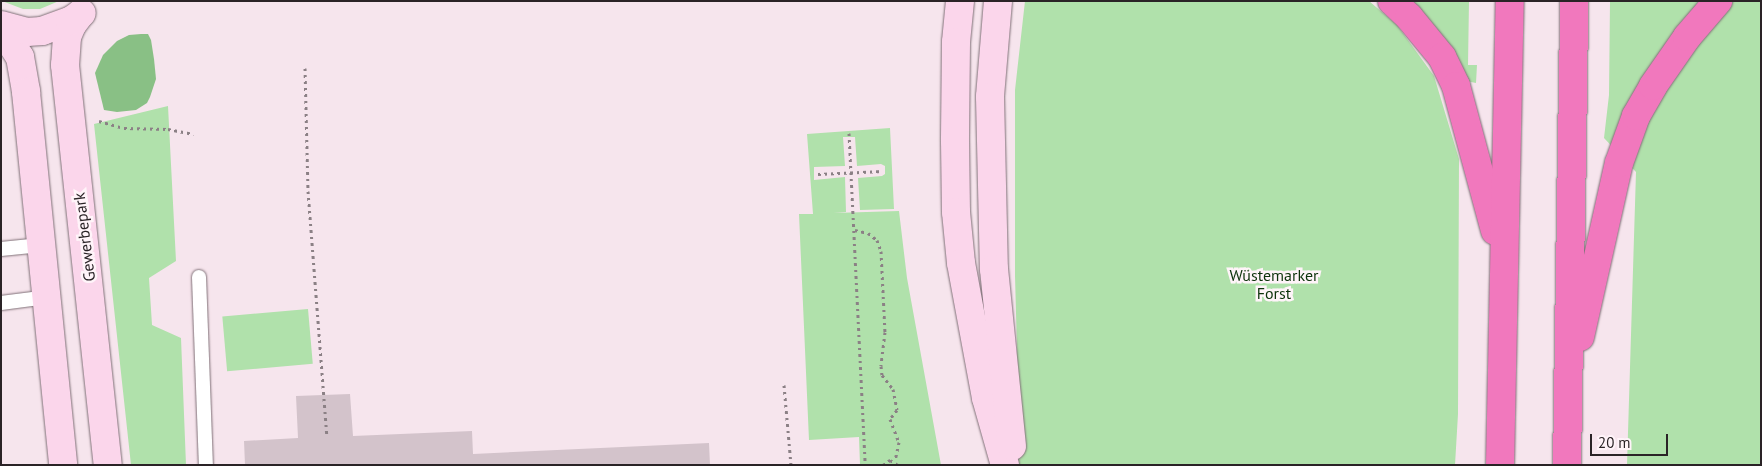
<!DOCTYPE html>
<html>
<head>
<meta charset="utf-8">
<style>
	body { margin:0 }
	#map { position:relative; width:1762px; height:466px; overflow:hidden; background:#f6e5ed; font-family:"PT Sans",sans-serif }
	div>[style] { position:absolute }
	.green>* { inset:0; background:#b0e1ab; transform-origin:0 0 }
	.water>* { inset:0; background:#89c085 }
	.building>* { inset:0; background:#d3c3cb }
	.path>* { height:3px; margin-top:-1.5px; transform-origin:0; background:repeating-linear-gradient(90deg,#8b8085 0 2.5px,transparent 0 6.5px) }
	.roads { filter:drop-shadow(0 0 1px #807178) drop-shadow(0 0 1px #807178) }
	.lane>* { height:14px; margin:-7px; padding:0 7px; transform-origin:7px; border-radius:7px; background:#fff }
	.secondary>* { height:28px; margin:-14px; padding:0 14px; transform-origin:14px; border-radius:14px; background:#fbd6eb }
	.highway>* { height:28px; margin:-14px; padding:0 14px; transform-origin:14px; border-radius:14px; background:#f178bd }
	span { translate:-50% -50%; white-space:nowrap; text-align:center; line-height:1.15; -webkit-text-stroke:5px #fff4f9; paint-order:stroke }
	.street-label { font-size:16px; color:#2a2326 }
	.park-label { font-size:16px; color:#0d330b }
	.frame { position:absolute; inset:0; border:2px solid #2a2326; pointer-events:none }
	.scale { position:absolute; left:1590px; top:434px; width:78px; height:22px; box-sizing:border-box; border:2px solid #2a2326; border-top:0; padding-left:6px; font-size:15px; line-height:18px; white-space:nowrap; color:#2a2326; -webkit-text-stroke:4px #fff4f9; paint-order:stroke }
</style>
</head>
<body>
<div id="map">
	<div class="green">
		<div style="clip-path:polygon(2px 1px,59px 1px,40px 9px,23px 9px)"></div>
		<div style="clip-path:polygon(1025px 1px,1369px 1px,1397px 25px,1434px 76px,1459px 159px,1458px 414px,1455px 465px,994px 465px,1017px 350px,1015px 276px,1015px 90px)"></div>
		<div style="clip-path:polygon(1411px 1px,1469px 1px,1468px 65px,1477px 65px,1476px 83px,1466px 81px)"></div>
		<div style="clip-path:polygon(1610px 1px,1761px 1px,1761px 465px,1627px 465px,1636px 172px,1604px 138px,1609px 95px)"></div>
		<div style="clip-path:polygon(168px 106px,176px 261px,149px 278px,152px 325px,181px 338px,186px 465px,131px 465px,94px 124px)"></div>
		<div style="clip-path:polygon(890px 128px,894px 209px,860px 210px,858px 178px,882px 176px,885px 174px,885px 166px,881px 164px,857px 166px,855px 137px,843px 137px,845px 166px,814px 167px,814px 180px,845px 177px,846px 212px,834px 213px,899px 211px,907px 278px,941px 465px,860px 465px,859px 437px,809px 440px,799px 214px,813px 214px,807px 134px)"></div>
		<div style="left:308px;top:309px;width:55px;height:86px;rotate:85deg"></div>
	</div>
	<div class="water">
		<div style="clip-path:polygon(141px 34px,148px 34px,151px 40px,154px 59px,156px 79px,150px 97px,147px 103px,136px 110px,117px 112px,104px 110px,95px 73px,103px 55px,117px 41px,129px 35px)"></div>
	</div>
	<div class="building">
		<div style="clip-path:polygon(350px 394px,353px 436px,472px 431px,473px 454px,709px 443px,710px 465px,245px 465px,244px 441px,298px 438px,296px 396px)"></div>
	</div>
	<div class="path">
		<div style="left:305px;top:68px;width:123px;rotate:88.6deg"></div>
		<div style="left:308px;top:191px;width:247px;rotate:85.6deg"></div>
		<div style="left:99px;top:121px;width:26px;rotate:16deg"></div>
		<div style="left:124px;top:128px;width:44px;rotate:1.3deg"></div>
		<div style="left:168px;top:129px;width:26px;rotate:11deg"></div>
		<div style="left:849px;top:133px;width:332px;rotate:87.2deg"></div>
		<div style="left:818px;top:174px;width:65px;rotate:-2.6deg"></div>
		<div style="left:855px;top:230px;width:13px;rotate:13deg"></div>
		<div style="left:868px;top:233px;width:11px;rotate:38deg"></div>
		<div style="left:877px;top:240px;width:12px;rotate:70deg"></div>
		<div style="left:881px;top:251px;width:81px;rotate:87.2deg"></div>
		<div style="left:885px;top:332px;width:34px;rotate:97deg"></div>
		<div style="left:881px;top:366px;width:9px;rotate:84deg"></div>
		<div style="left:882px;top:375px;width:18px;rotate:52deg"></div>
		<div style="left:893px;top:389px;width:21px;rotate:79deg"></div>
		<div style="left:897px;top:410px;width:11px;rotate:128deg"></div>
		<div style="left:890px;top:419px;width:25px;rotate:69deg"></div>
		<div style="left:899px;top:442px;width:19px;rotate:102deg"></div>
		<div style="left:784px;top:385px;width:80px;rotate:85deg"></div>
		<div style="left:883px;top:465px;width:9px;rotate:-36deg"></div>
		<div style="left:890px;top:460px;width:9px;rotate:32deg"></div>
	</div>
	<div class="roads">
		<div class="lane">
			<div style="left:1px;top:249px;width:40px;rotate:-5.7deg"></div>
			<div style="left:199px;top:277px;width:188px;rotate:87.9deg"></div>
			<div style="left:1px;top:303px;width:46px;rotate:-7.4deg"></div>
		</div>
		<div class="secondary">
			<div style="left:960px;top:1px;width:41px;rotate:95.6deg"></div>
			<div style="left:956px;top:42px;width:99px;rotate:90.6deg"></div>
			<div style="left:955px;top:141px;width:71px;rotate:89.2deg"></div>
			<div style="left:956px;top:212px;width:51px;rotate:84.4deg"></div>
			<div style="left:961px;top:263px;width:137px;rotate:79.5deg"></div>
			<div style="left:986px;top:398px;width:70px;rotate:74.2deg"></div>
			<div style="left:998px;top:1px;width:96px;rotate:94.8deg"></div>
			<div style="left:990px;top:97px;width:172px;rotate:88.7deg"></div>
			<div style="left:994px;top:269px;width:178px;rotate:84.2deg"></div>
			<div style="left:81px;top:13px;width:15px;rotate:127deg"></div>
			<div style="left:72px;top:25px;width:13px;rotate:113deg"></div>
			<div style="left:67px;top:37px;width:28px;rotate:94deg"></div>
			<div style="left:65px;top:65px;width:402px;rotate:83.9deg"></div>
			<div style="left:1px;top:25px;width:27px;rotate:15deg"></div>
			<div style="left:27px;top:32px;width:15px;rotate:-4deg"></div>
			<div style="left:42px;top:31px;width:30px;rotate:-20deg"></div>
			<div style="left:70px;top:21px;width:14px;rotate:-34deg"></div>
			<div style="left:1px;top:28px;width:35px;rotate:57deg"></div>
			<div style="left:20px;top:57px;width:36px;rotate:80deg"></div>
			<div style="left:26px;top:92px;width:375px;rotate:84.3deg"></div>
		</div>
		<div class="highway">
			<div style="left:1392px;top:1px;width:23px;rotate:43deg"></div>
			<div style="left:1409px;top:17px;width:52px;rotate:50.5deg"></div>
			<div style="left:1442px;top:57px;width:32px;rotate:64deg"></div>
			<div style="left:1456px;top:86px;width:150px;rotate:74.9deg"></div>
			<div style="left:1580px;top:337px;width:178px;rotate:-77.4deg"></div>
			<div style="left:1619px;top:163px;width:50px;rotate:-70.1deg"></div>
			<div style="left:1636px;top:116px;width:34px;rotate:-60deg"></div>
			<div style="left:1653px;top:86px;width:60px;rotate:-55.2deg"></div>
			<div style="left:1687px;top:37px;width:48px;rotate:-49.3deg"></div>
			<div style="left:1500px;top:465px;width:464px;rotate:-88.8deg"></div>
			<div style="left:1567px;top:465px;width:464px;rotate:-89.1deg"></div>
		</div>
	</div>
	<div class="street-label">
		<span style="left:84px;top:237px;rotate:-97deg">Gewerbepark</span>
	</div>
	<div class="park-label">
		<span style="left:1274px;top:284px">Wüstemarker<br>Forst</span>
	</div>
	<div class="frame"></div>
	<div class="scale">20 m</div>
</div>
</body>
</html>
